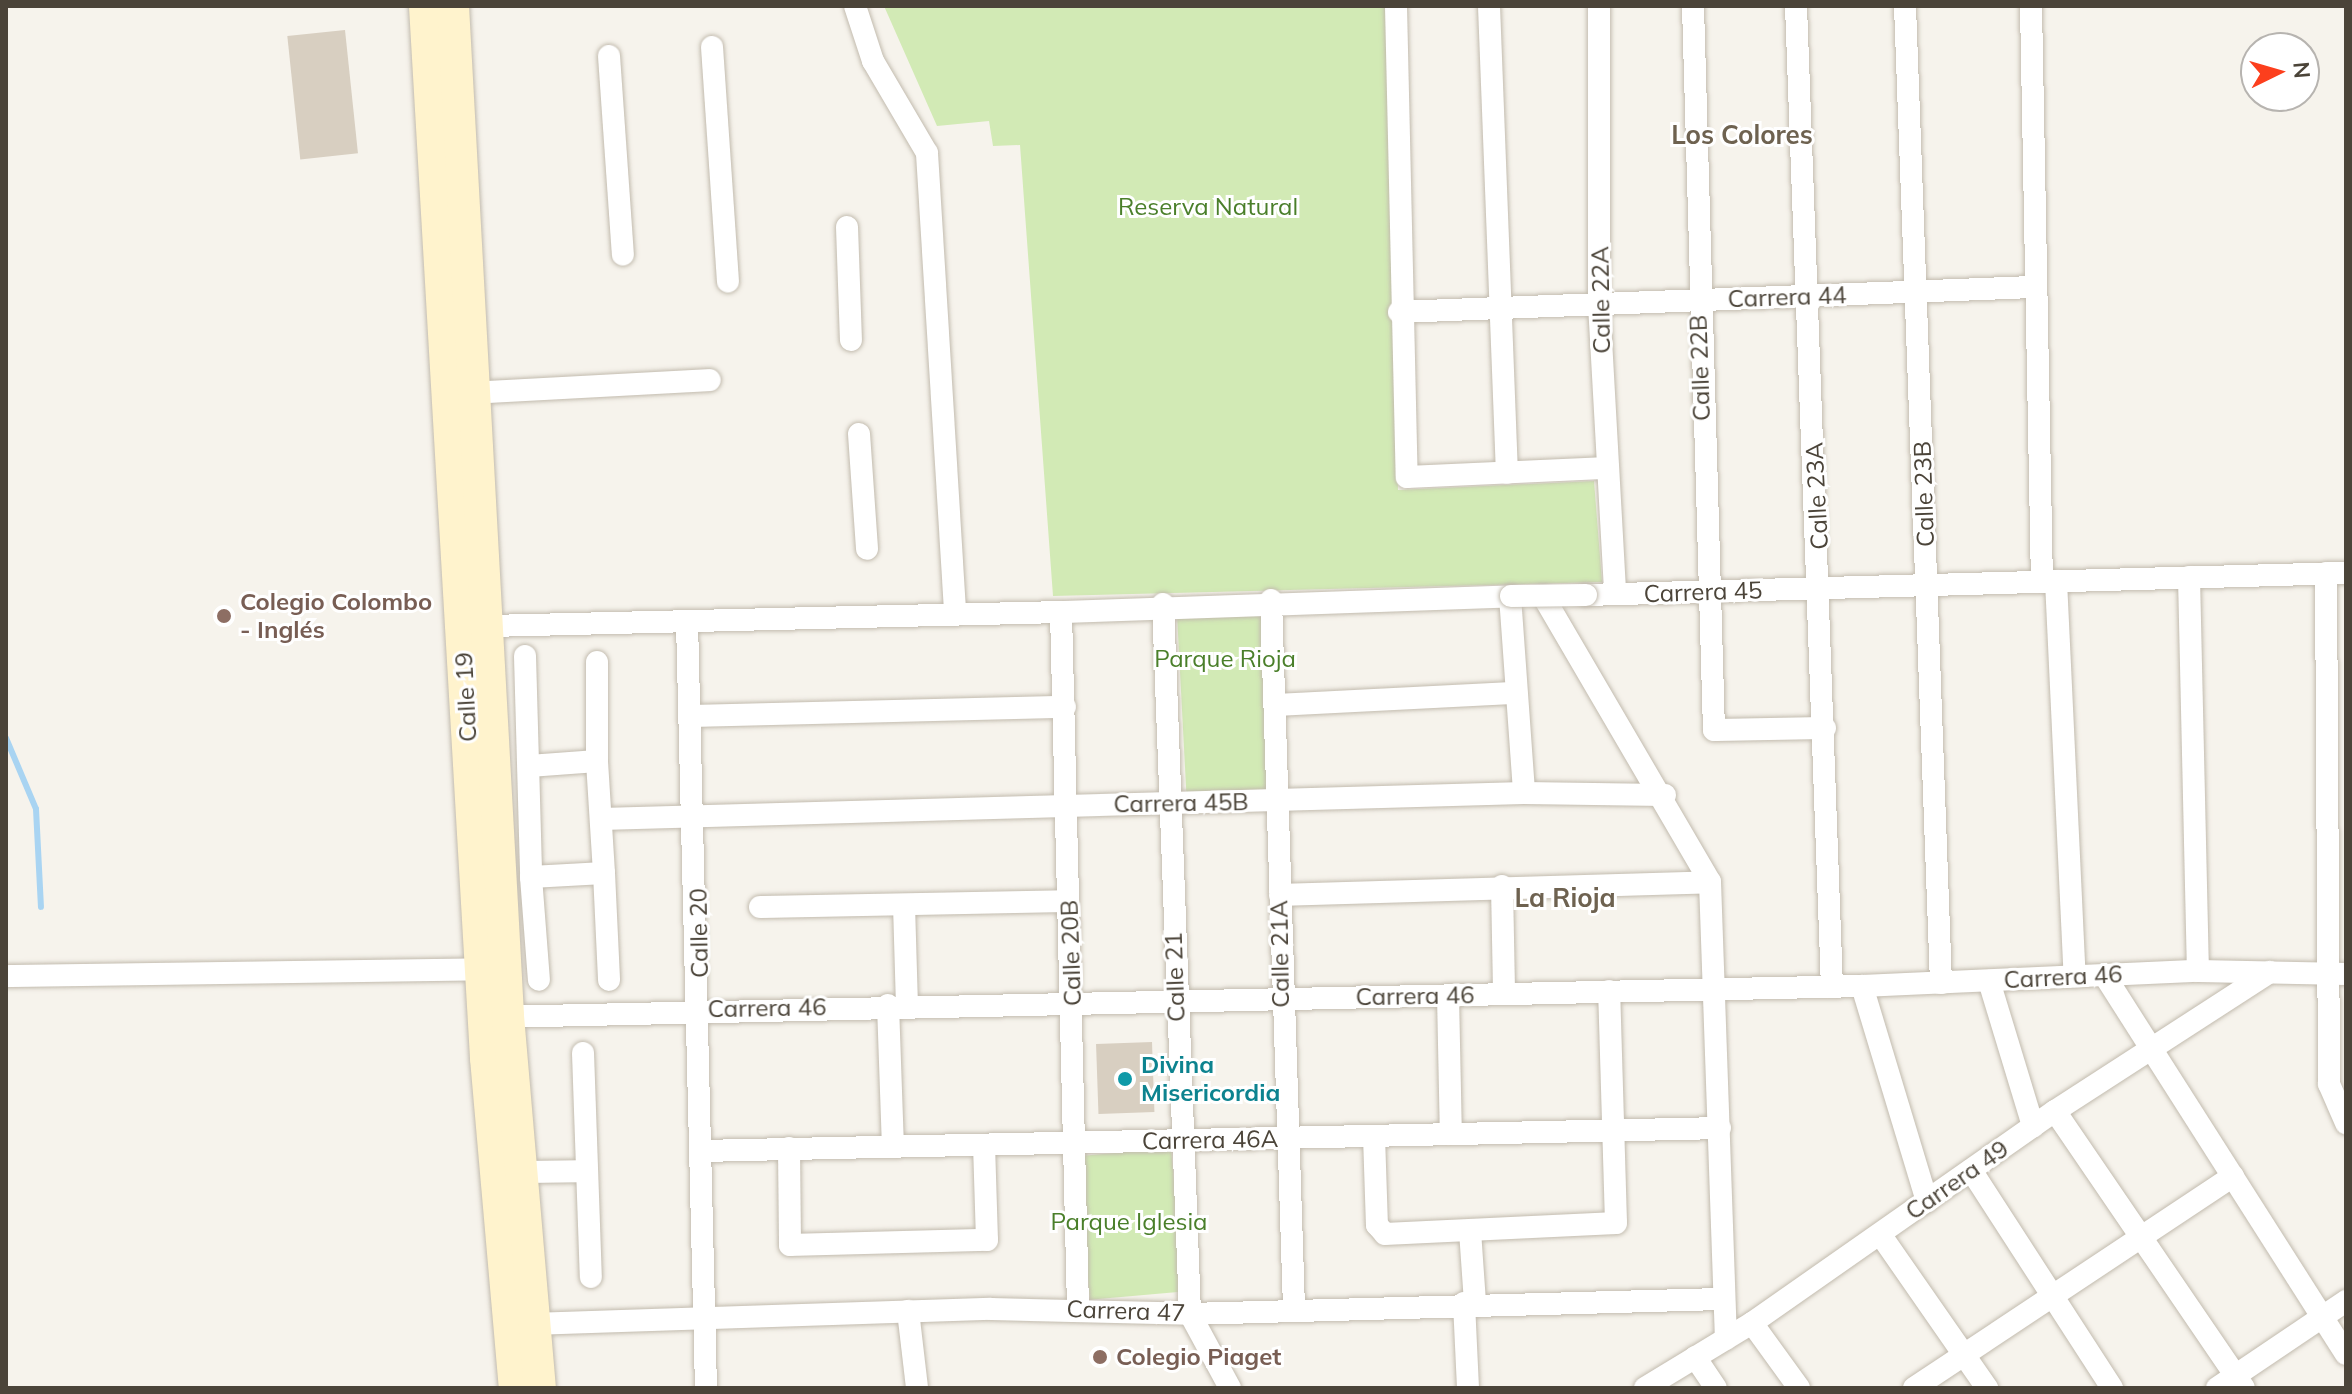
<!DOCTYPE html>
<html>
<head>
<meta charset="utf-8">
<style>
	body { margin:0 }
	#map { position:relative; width:2352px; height:1394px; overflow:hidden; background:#f6f3ec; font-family:Mulish,sans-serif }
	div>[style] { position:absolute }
	.green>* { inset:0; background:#d2eab5; transform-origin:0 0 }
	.stream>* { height:6px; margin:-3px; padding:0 3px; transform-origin:3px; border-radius:3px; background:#a9d4f2 }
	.building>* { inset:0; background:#d8cfc1; transform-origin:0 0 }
	.roads { filter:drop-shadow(0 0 2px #c2bbae) drop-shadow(0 0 2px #c2bbae) }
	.minor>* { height:22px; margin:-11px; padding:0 11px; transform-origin:11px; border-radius:11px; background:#fff }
	.secondary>* { height:32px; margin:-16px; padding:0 16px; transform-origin:16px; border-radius:16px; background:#fff3cd }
	.bridges { filter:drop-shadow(0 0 2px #c2bbae) drop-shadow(0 0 2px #c2bbae) }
	.minor-bridge>* { height:22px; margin:-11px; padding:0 11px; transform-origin:11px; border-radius:11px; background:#fff }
	.dots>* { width:22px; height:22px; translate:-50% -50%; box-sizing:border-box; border:4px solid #fff; border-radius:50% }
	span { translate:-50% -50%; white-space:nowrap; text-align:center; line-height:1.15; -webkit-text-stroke:6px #fff; paint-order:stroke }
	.park-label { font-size:24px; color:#4a7f2a }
	.street-label { font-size:24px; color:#4b4439 }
	.education-label { font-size:24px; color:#785e54; font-weight:700 }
	.left { translate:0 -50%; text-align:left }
	.culture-label { font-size:24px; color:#0d838f; font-weight:700 }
	.neighbourhood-label { font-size:26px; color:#6e6250; font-weight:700 }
	.frame { position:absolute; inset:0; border:8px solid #4b4439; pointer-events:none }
	.north { position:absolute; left:2240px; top:32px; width:80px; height:80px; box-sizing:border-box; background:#fff; border:2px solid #b7b4b0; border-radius:50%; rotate:85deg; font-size:22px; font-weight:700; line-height:32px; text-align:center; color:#4b4439 }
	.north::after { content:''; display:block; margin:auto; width:28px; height:36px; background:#fc3f1d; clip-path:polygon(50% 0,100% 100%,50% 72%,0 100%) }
</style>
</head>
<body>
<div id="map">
	<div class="green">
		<div style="clip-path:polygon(884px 6px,1387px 6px,1398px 490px,1594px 481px,1602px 582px,1053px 596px,1020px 145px,993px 146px,989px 121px,937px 126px)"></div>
		<div style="left:1266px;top:612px;width:181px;height:89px;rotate:87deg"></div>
		<div style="left:1171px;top:1148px;width:144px;height:94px;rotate:85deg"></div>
	</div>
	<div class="stream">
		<div style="left:6px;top:738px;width:77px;rotate:67.1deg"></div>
		<div style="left:36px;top:809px;width:98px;rotate:87.1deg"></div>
	</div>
	<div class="building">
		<div style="left:345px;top:30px;width:124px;height:58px;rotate:84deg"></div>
		<div style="left:1152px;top:1042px;width:70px;height:56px;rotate:88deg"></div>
	</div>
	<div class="roads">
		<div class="minor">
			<div style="left:855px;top:6px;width:58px;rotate:71.9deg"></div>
			<div style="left:873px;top:61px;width:107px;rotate:59.6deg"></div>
			<div style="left:927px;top:153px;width:462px;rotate:86.5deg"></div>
			<div style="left:1396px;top:6px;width:471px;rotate:88.7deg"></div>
			<div style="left:1407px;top:477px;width:201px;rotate:-2.6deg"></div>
			<div style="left:1489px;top:6px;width:467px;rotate:87.8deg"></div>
			<div style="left:1599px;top:6px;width:298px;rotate:90deg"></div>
			<div style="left:1599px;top:304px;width:290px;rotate:86.8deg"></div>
			<div style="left:1693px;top:6px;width:724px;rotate:88.34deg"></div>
			<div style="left:1714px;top:730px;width:111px;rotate:-1deg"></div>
			<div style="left:1796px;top:6px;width:982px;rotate:87.9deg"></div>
			<div style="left:1905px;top:6px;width:978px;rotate:87.89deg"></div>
			<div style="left:2031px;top:6px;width:576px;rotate:88.91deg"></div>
			<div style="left:712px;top:47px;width:235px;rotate:86.1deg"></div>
			<div style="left:609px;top:56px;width:199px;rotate:86deg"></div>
			<div style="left:847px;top:227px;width:113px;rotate:88deg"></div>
			<div style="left:1399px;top:312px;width:633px;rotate:-2.26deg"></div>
			<div style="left:471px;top:393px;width:239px;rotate:-3.1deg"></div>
			<div style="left:859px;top:434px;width:115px;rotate:86deg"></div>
			<div style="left:2326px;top:573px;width:511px;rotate:89.66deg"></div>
			<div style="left:2329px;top:1084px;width:43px;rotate:66.4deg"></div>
			<div style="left:2189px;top:577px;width:394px;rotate:88.7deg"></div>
			<div style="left:2056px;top:581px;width:396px;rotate:87.3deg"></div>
			<div style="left:1586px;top:595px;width:760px;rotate:-1.66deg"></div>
			<div style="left:1510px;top:596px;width:197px;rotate:85.9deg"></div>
			<div style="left:1543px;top:596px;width:331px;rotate:59.7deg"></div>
			<div style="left:1710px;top:882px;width:457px;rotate:88deg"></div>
			<div style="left:1271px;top:600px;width:709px;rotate:88.14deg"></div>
			<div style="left:1163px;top:604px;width:711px;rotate:87.82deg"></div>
			<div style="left:1190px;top:1314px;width:84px;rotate:61.6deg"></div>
			<div style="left:1061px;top:612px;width:450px;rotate:-2deg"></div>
			<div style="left:687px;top:622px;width:766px;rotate:88.58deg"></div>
			<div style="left:489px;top:626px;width:572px;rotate:-1.4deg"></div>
			<div style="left:1061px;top:612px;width:696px;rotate:88.6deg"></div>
			<div style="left:525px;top:656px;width:221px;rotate:88.4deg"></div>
			<div style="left:531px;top:877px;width:73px;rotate:-3.1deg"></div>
			<div style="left:604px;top:873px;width:112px;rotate:-93.6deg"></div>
			<div style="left:597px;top:761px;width:68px;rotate:175.8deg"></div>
			<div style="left:597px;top:662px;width:99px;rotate:90deg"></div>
			<div style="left:1277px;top:705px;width:239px;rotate:-2.9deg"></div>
			<div style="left:692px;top:716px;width:373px;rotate:-1.4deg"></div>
			<div style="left:601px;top:819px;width:923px;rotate:-1.61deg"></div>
			<div style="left:1524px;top:793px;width:141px;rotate:0.8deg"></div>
			<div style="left:604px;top:873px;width:107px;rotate:87.3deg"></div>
			<div style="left:531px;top:877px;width:103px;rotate:85.6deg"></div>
			<div style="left:1502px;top:886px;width:107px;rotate:88.9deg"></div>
			<div style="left:1280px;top:895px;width:430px;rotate:-1.7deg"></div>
			<div style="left:904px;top:905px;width:100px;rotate:88.3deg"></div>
			<div style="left:760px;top:907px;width:308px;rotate:-1.1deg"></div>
			<div style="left:6px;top:976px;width:487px;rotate:-0.8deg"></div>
			<div style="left:2105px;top:976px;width:448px;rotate:57.5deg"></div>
			<div style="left:1989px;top:981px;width:152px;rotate:73.1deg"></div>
			<div style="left:1862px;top:986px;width:225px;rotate:73.2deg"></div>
			<div style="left:1448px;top:996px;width:138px;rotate:88.8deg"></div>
			<div style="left:888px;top:1005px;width:141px;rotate:88deg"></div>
			<div style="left:497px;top:1017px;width:1365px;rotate:-1.3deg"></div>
			<div style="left:1862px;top:986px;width:336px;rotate:-2.6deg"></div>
			<div style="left:2198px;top:971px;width:148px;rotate:1.2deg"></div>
			<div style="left:583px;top:1053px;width:224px;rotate:88deg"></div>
			<div style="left:2055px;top:1111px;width:335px;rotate:55.7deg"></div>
			<div style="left:1374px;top:1136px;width:89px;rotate:88.1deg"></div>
			<div style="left:1377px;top:1225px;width:12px;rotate:48deg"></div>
			<div style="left:1385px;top:1234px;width:231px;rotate:-2.7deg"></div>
			<div style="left:1616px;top:1223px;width:232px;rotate:-91.7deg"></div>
			<div style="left:789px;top:1148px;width:97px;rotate:89.4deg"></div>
			<div style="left:790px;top:1245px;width:197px;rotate:-1.5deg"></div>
			<div style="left:987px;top:1240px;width:95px;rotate:-91.8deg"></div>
			<div style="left:701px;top:1151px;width:1019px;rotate:-1.29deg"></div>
			<div style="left:1971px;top:1170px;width:260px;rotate:57.1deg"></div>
			<div style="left:519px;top:1172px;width:68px;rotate:-0.8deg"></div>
			<div style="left:1470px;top:1231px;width:72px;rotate:86deg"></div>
			<div style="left:1880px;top:1234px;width:188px;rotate:55.2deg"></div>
			<div style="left:1464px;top:1303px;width:85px;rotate:87.3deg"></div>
			<div style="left:908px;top:1311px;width:78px;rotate:83.3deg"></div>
			<div style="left:1752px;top:1323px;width:80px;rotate:54.1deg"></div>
			<div style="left:531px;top:1324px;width:460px;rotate:-1.9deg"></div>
			<div style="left:991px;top:1309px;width:199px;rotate:1.4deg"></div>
			<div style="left:1190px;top:1314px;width:532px;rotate:-1.62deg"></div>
			<div style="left:1695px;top:1357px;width:37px;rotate:56deg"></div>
			<div style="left:1645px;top:1388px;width:125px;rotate:-31.3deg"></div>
			<div style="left:1752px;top:1323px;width:370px;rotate:-35deg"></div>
			<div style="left:2055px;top:1111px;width:256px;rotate:-32.9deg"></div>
			<div style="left:1914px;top:1388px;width:383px;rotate:-33.6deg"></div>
			<div style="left:2217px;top:1388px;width:156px;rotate:-34deg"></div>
		</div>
		<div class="secondary">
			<div style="left:425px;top:6px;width:1054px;rotate:86.68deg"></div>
			<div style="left:486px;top:1058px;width:331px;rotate:85deg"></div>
			<div style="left:453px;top:6px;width:1011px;rotate:86.88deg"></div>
			<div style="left:508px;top:1016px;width:373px;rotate:85.1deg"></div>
		</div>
	</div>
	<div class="bridges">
		<div class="minor-bridge">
			<div style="left:1511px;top:596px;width:75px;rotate:-0.8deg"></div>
		</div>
	</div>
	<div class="dots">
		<div style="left:224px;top:616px;background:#8d6e63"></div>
		<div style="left:1125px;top:1079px;background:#0f9aa8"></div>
		<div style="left:1100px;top:1357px;background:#8d6e63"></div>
	</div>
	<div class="park-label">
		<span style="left:1208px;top:207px">Reserva Natural</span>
		<span style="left:1225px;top:659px">Parque Rioja</span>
		<span style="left:1129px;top:1222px">Parque Iglesia</span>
	</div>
	<div class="street-label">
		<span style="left:1787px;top:297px;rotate:-2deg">Carrera 44</span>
		<span style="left:1601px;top:300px;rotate:-91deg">Calle 22A</span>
		<span style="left:1700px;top:368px;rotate:-92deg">Calle 22B</span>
		<span style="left:1924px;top:494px;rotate:-92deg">Calle 23B</span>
		<span style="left:1817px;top:496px;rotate:-93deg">Calle 23A</span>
		<span style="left:1703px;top:592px;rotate:-2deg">Carrera 45</span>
		<span style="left:466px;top:697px;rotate:-93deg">Calle 19</span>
		<span style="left:1181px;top:803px;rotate:-1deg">Carrera 45B</span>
		<span style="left:699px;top:933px;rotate:-91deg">Calle 20</span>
		<span style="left:1071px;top:953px;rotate:-92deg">Calle 20B</span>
		<span style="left:1280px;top:954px;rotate:-91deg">Calle 21A</span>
		<span style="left:1175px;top:977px;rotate:-92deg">Calle 21</span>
		<span style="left:2063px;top:977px;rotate:-3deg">Carrera 46</span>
		<span style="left:1415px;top:996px;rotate:-1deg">Carrera 46</span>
		<span style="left:767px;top:1008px;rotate:-1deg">Carrera 46</span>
		<span style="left:1210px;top:1140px;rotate:-1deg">Carrera 46A</span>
		<span style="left:1957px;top:1180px;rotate:-35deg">Carrera 49</span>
		<span style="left:1126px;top:1311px;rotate:2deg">Carrera 47</span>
	</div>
	<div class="education-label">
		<span class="left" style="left:240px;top:616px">Colegio Colombo<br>- Inglés</span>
		<span class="left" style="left:1116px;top:1357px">Colegio Piaget</span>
	</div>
	<div class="culture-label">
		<span class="left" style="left:1141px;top:1079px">Divina<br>Misericordia</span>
	</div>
	<div class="neighbourhood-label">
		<span style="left:1742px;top:135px">Los Colores</span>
		<span style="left:1565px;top:898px">La Rioja</span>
	</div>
	<div class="frame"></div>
	<div class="north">N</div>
</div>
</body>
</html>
